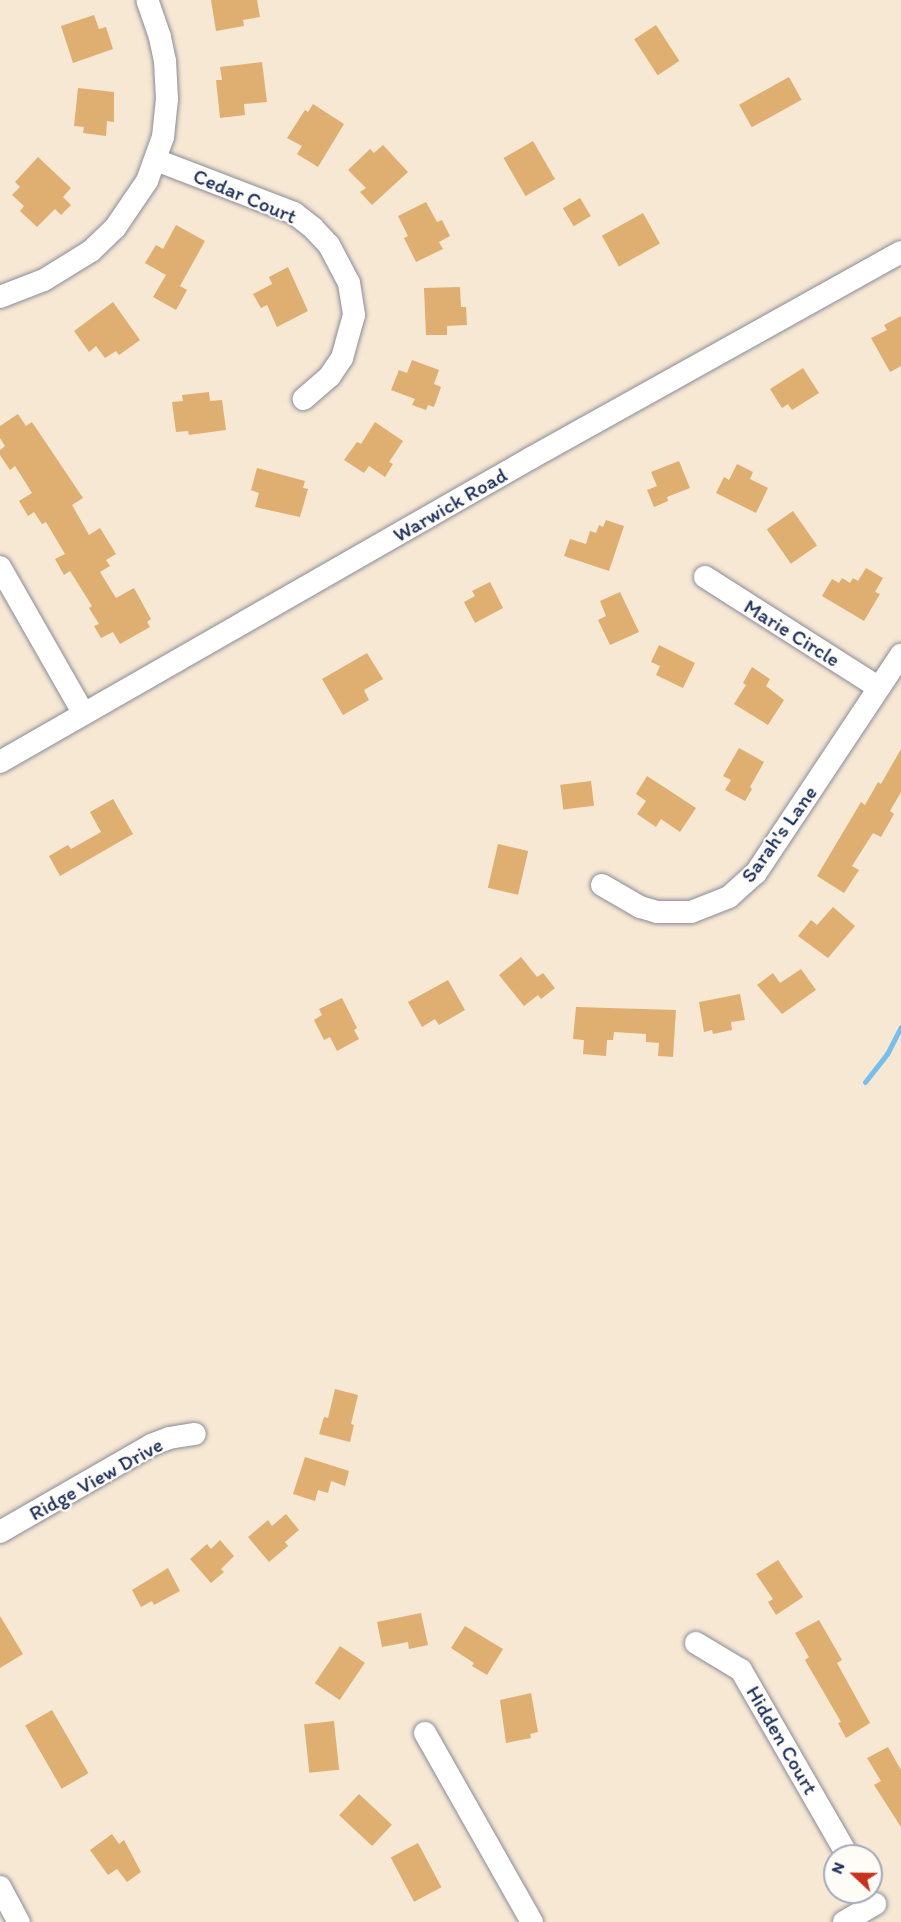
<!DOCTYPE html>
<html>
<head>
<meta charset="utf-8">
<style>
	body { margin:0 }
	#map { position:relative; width:901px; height:1922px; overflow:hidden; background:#f7e8d3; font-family:Itim,sans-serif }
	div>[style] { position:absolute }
	.stream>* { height:5px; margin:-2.5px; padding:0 2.5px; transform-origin:2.5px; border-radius:2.5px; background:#75beed }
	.building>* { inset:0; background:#deaf70; transform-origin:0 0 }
	.roads { filter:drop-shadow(0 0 2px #898c98) drop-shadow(0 0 2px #898c98) }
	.minor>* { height:22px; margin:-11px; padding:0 11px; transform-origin:11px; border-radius:11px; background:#fff }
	span { translate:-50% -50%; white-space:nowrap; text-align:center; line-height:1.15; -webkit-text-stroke:4.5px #fdfcf7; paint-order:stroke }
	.street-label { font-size:21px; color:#1b2f5e }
	.north { position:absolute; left:823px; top:1844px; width:60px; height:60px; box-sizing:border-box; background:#fdfcf7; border:2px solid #a3aaba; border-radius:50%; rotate:292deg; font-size:16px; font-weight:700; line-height:24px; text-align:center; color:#1b2f5e }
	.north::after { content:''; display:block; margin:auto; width:21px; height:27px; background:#c8321e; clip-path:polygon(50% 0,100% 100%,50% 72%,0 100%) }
</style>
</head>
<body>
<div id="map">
	<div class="stream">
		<div style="left:865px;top:1082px;width:36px;rotate:-52deg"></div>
		<div style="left:887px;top:1054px;width:30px;rotate:-63deg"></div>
	</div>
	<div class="building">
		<div style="clip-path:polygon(211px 0,257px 0,260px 17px,243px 20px,244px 26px,216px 31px)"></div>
		<div style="clip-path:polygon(94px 15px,99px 29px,106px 27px,113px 49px,73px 63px,61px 26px)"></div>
		<div style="left:656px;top:25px;width:43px;height:26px;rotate:57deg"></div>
		<div style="clip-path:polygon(262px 62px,267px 102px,244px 104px,245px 115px,220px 118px,216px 80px,222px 80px,220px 67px)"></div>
		<div style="left:789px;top:77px;width:26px;height:57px;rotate:61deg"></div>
		<div style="clip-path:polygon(78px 88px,114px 92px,114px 122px,107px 121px,106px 136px,83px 133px,84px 127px,74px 126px)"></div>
		<div style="clip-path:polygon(313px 104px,344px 124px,318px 167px,297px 154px,302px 146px,287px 138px,305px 110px,308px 112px)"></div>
		<div style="left:533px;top:141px;width:44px;height:34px;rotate:60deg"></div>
		<div style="clip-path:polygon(383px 145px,408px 172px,372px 205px,360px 192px,366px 188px,348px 170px,370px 149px,374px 153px)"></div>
		<div style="clip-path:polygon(38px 157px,71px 188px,63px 197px,71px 205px,61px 215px,55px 209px,37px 227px,20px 211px,24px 206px,12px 195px,20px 187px,15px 182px)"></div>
		<div style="left:580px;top:198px;width:21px;height:20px;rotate:59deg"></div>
		<div style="clip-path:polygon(426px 202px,437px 222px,442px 220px,450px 236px,439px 242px,443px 249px,416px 262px,404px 238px,408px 236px,398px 216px)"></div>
		<div style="left:643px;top:213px;width:35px;height:47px;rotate:61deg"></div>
		<div style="clip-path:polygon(176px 225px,205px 241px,180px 286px,187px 290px,176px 310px,153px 297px,166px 275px,145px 263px,156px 245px,163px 249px)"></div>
		<div style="clip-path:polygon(288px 267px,308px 311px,277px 327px,267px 305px,261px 308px,253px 294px,272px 284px,269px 277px)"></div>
		<div style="clip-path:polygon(460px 287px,461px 307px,466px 307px,467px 325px,447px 326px,447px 335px,426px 335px,424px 288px)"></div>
		<div style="clip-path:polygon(113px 302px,140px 340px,119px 355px,116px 351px,105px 358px,96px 346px,89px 352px,74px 331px)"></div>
		<div style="clip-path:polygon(901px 316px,901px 366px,890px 372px,871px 338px,887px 330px,884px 325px)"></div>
		<div style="clip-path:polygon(412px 360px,439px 370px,434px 384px,441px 387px,434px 407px,428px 405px,426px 410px,412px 405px,415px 399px,391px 390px,399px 370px,407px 373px)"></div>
		<div style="clip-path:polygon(803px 368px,819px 393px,792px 410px,788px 404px,782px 408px,770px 389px)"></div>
		<div style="clip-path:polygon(209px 392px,210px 401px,222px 400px,226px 430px,189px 435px,188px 431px,176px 432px,172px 402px,183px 401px,182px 395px)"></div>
		<div style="clip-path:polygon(18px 414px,26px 426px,32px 422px,83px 498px,72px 505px,89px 535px,100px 528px,116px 554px,106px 560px,110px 566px,100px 572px,116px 598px,134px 588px,151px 619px,147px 622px,150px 627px,120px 644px,113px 632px,101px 638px,94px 626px,99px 624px,89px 608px,92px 606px,70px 571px,64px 575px,55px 559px,65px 554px,46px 522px,42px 524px,34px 512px,28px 516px,19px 501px,32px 493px,15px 466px,10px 470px,0 455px,0 450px,5px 446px,0 438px,0 426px)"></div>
		<div style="clip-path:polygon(375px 422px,403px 441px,389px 462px,393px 464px,385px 477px,369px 466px,364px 473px,344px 460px,357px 442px,361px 444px)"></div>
		<div style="clip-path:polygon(679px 461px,690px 488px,667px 497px,668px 501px,654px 507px,647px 490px,657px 486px,651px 472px)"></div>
		<div style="clip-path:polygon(737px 464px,753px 472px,750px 479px,768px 488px,756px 513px,716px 493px,724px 477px,729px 480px)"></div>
		<div style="clip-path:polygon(257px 468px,305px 481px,303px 488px,308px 489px,300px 517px,255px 507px,259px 493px,251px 490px)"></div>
		<div style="left:793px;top:511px;width:42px;height:32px;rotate:55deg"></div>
		<div style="clip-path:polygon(606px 520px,624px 526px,609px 571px,564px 556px,570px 539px,586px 544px,590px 531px,596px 533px,599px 525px,603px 527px)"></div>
		<div style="clip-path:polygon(866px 568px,883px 578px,875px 592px,880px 594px,864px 621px,822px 596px,832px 579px,839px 583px,842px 578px,850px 583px,853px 578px,858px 581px)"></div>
		<div style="clip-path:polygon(490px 582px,503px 608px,475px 623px,464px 602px,475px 596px,472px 591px)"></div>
		<div style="clip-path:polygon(620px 592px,639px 632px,610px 645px,598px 620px,606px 616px,600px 601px)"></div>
		<div style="clip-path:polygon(659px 645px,695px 663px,683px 688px,656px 675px,660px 666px,651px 662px)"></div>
		<div style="clip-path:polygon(367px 653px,383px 679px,364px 690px,369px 700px,343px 715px,322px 679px)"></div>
		<div style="clip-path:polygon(752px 667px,770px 679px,766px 686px,784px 700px,768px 725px,734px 704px,746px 685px,743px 683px)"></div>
		<div style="clip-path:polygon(739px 748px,764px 762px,750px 787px,752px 789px,745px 801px,725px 790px,731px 780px,723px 776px)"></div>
		<div style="clip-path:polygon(901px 749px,901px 792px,890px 811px,894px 814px,881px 837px,873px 833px,852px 866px,859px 870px,844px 893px,817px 876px,861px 802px,865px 805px,878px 782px,881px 784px)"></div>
		<div style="clip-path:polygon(647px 776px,696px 808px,680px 832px,661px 819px,656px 827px,637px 814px,646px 801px,636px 794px)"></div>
		<div style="left:591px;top:781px;width:25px;height:31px;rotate:83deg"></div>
		<div style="clip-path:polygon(113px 799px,133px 834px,60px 876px,49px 856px,68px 845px,71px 849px,101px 832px,90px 812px)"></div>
		<div style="left:498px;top:844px;width:31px;height:45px;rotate:13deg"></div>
		<div style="clip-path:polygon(833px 907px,855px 926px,828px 958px,798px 936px,811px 920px,817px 925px)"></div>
		<div style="clip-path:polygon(521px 957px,537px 977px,543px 973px,555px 988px,541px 999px,538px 995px,524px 1006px,499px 975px)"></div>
		<div style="clip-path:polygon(801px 969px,816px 990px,782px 1014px,757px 985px,773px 973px,780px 983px)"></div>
		<div style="clip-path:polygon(448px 980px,465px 1010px,439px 1025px,435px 1019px,422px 1027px,408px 1002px)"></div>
		<div style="clip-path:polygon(740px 994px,745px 1020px,731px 1022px,732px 1030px,713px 1034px,712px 1030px,704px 1032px,699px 1002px)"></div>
		<div style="clip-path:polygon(342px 998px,357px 1028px,354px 1030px,359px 1039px,337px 1051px,330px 1037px,324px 1040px,314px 1020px,322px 1015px,319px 1009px)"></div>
		<div style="clip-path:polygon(576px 1007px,676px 1010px,673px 1057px,658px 1056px,659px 1043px,646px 1042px,646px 1034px,614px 1032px,613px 1040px,607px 1040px,606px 1056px,583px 1054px,584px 1040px,573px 1039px)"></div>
		<div style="clip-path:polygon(335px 1389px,358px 1395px,351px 1424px,354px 1425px,350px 1442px,319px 1434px,324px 1417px,328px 1418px)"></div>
		<div style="clip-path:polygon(305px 1457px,349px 1471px,345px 1486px,331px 1481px,328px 1493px,318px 1490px,315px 1501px,293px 1494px)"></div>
		<div style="clip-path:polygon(286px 1514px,299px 1530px,285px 1542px,288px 1546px,269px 1562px,248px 1537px,268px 1520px,272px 1526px)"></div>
		<div style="clip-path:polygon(220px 1540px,234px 1556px,221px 1569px,224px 1572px,211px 1583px,190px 1559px,207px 1544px,211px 1549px)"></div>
		<div style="clip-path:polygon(778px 1560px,803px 1597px,776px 1615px,768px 1602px,773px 1599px,756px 1574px)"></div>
		<div style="clip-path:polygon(168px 1568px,180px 1591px,154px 1605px,152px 1601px,141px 1607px,132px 1590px)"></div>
		<div style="clip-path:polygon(421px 1613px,428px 1645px,409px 1649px,408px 1642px,382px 1647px,377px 1622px)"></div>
		<div style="clip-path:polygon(0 1616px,23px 1654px,0 1668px)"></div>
		<div style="clip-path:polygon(819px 1620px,842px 1660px,837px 1663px,870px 1723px,846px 1738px,838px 1723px,841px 1722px,805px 1660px,809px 1657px,795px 1633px)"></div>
		<div style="clip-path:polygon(465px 1626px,503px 1649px,487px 1675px,472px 1666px,474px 1663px,451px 1648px)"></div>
		<div style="left:340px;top:1646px;width:30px;height:45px;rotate:34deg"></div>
		<div style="clip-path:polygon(531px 1693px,538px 1732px,530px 1734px,531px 1738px,506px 1743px,500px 1700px)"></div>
		<div style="left:52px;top:1710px;width:73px;height:31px;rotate:60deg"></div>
		<div style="left:334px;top:1721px;width:49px;height:30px;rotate:84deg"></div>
		<div style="clip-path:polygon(888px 1747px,901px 1770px,901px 1827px,874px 1785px,881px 1781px,867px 1758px)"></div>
		<div style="left:359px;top:1794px;width:45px;height:29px;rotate:43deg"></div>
		<div style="clip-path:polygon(112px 1834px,119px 1844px,124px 1840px,141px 1872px,127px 1882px,117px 1869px,108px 1875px,90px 1850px)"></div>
		<div style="left:418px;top:1843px;width:50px;height:31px;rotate:62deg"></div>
	</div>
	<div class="roads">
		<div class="minor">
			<div style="left:156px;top:160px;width:148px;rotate:21deg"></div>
			<div style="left:294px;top:213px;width:24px;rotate:38deg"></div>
			<div style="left:313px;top:228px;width:23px;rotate:47deg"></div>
			<div style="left:329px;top:245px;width:43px;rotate:62.2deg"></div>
			<div style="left:349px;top:283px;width:32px;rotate:81deg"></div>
			<div style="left:354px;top:315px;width:45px;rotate:105.6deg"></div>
			<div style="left:342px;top:358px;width:22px;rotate:124deg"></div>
			<div style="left:330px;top:376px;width:35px;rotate:139deg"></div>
			<div style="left:0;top:297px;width:47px;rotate:-21.1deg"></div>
			<div style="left:44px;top:280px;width:55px;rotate:-31.7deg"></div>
			<div style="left:91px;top:251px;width:33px;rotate:-44deg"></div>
			<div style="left:115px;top:228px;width:57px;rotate:-55.8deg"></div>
			<div style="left:147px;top:181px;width:47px;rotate:-70deg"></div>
			<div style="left:163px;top:137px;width:38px;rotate:-84deg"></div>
			<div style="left:167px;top:99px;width:38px;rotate:-93deg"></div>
			<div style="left:165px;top:61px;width:25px;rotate:-102deg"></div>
			<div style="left:160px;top:37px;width:39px;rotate:-109deg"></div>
			<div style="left:0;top:567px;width:169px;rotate:60.3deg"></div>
			<div style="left:705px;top:577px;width:206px;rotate:32.5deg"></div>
			<div style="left:0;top:762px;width:612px;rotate:-29.79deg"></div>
			<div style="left:531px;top:458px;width:423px;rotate:-29.1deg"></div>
			<div style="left:602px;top:885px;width:44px;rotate:30.1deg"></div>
			<div style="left:640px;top:907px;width:18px;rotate:16deg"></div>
			<div style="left:657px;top:912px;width:34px"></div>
			<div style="left:691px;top:912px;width:41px;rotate:-21.5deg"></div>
			<div style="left:729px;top:897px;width:36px;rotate:-42deg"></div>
			<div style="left:756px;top:873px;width:262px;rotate:-56.4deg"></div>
			<div style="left:0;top:1532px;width:174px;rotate:-29.9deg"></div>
			<div style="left:151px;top:1445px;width:19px;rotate:-21deg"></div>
			<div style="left:169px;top:1438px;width:26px;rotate:-9deg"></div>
			<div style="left:696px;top:1643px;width:52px;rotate:31deg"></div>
			<div style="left:741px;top:1670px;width:215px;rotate:60.1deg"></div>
			<div style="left:425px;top:1733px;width:217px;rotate:60.5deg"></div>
			<div style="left:0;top:1887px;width:40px;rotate:62deg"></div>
			<div style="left:844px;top:1922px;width:36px;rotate:-30deg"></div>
		</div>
	</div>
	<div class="street-label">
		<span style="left:245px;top:196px;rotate:23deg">Cedar Court</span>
		<span style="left:450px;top:505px;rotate:-30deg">Warwick Road</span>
		<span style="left:792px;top:633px;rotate:32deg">Marie Circle</span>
		<span style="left:779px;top:834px;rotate:-54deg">Sarah's Lane</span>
		<span style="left:96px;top:1479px;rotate:-29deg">Ridge View Drive</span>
		<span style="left:782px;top:1740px;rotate:60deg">Hidden Court</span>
	</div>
	<div class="north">N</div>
</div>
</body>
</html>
